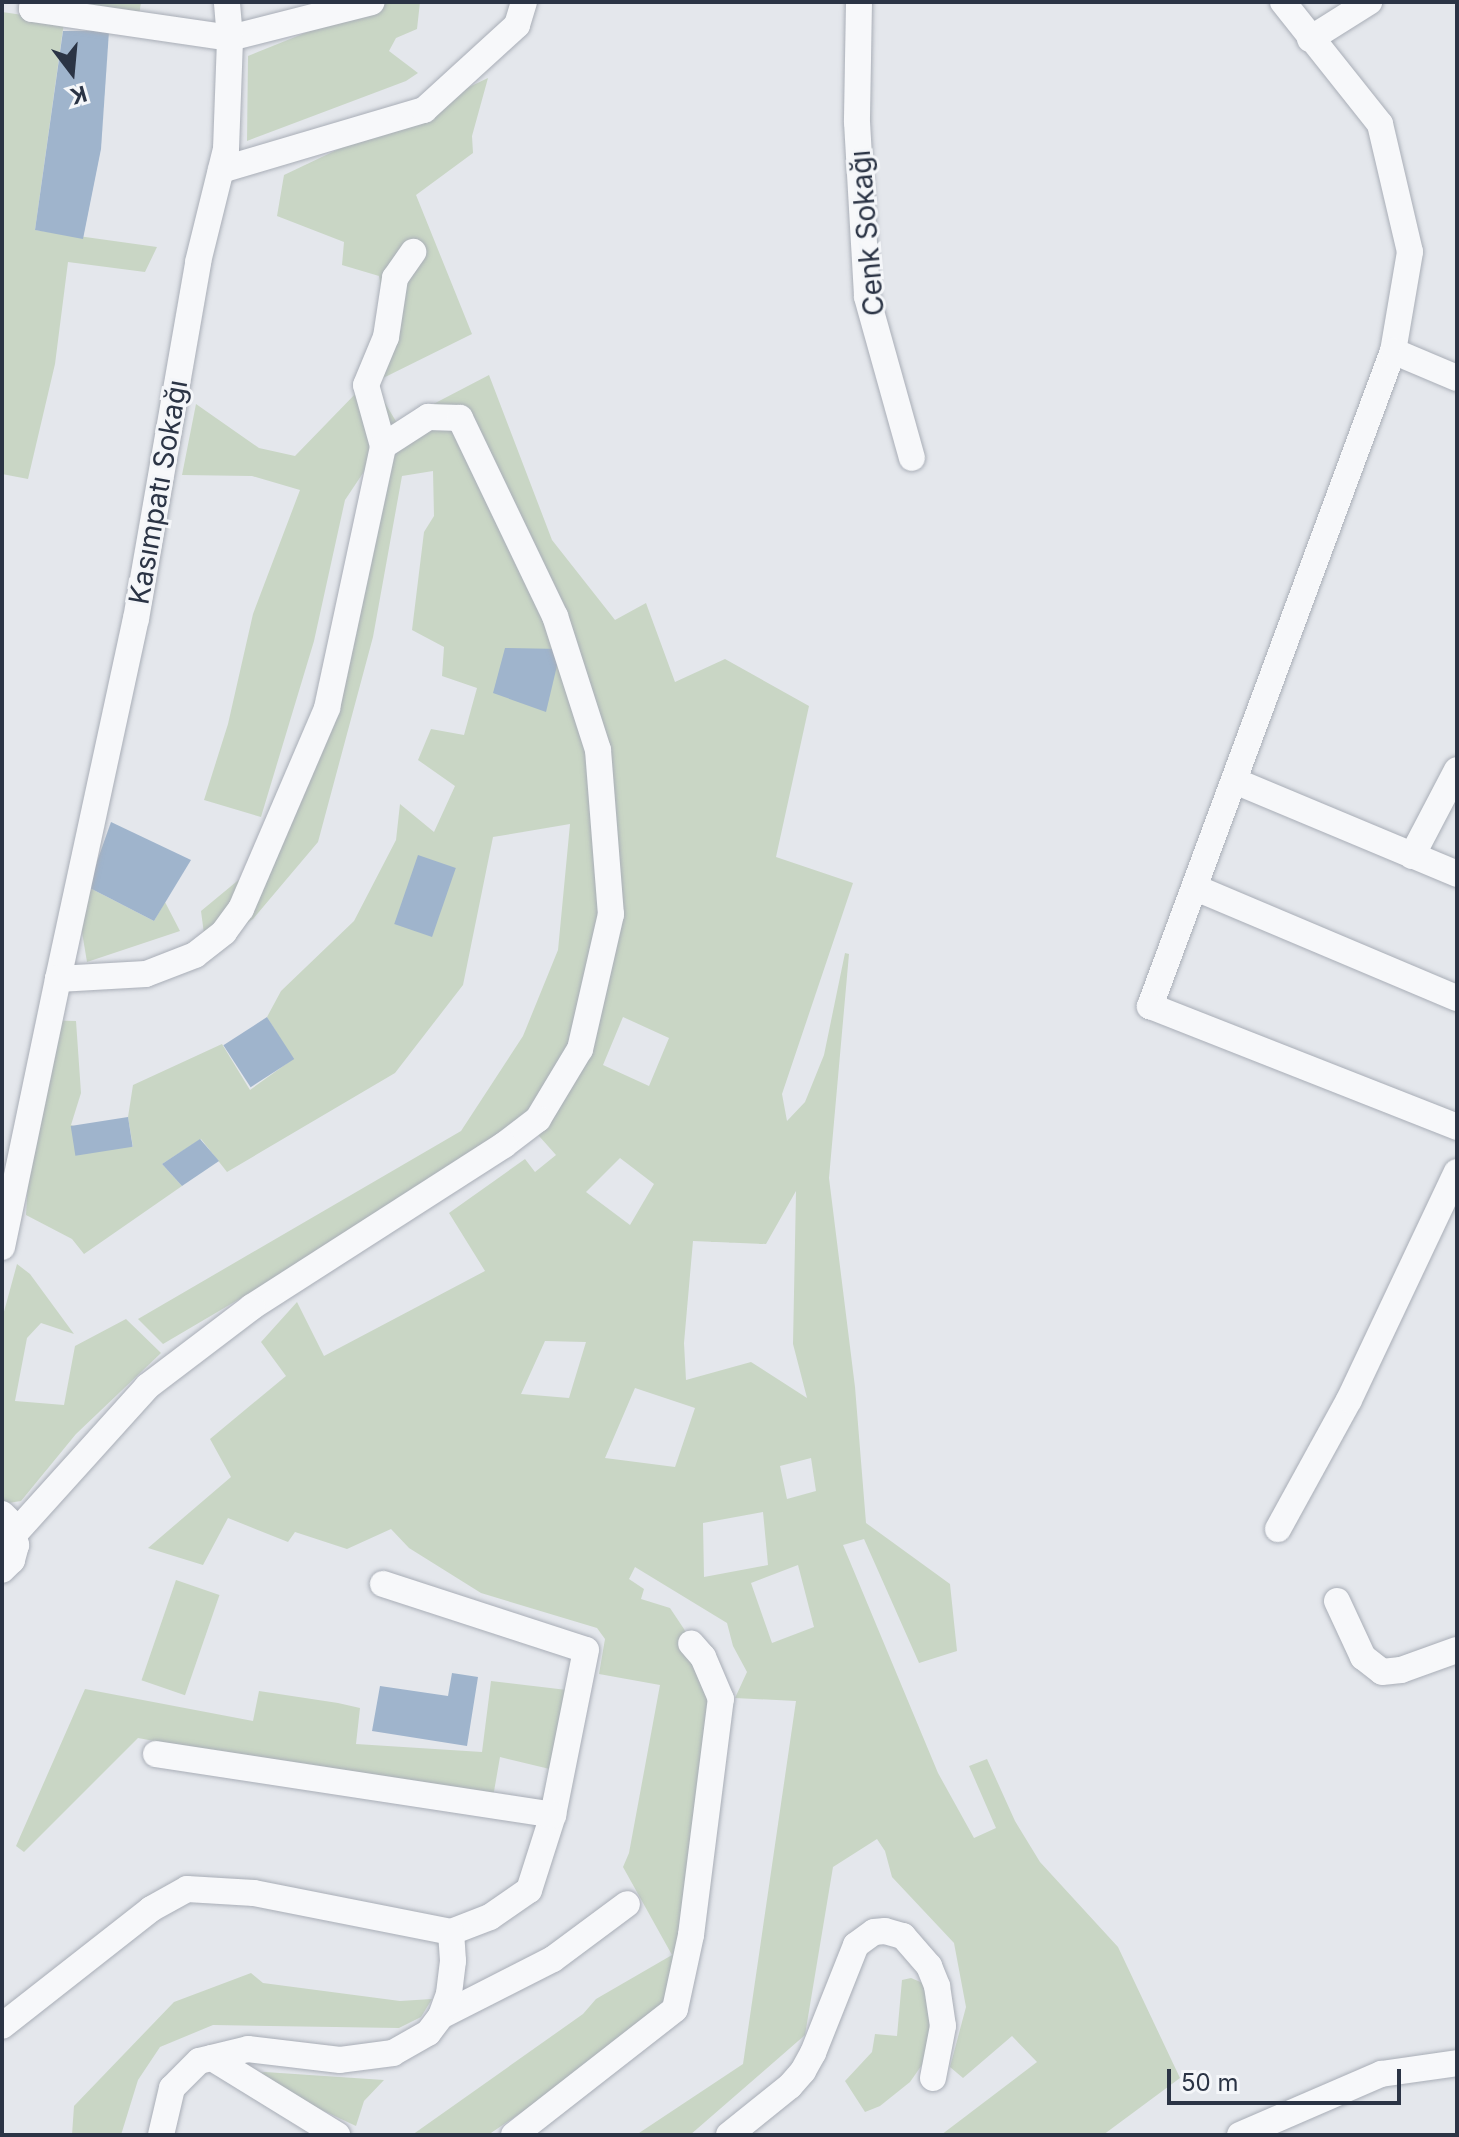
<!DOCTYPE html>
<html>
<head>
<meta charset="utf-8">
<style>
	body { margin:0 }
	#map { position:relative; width:1459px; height:2137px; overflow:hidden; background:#e4e7ec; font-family:Inter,sans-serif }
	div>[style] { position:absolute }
	.green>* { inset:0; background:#c9d6c5; transform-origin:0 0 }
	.water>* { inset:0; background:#9fb4cc; transform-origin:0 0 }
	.roads { filter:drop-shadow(0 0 2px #a9aeb7) drop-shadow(0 0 2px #a9aeb7) }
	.street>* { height:26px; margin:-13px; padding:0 13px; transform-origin:13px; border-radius:13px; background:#f7f8fa }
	span { translate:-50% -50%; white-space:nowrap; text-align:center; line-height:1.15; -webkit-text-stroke:6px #f4f6f9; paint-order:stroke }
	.street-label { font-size:28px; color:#2b3445 }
	.frame { position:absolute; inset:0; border:4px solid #2b3445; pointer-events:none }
	.north { position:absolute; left:32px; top:32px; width:80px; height:80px; -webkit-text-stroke:6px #f4f6f9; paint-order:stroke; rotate:164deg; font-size:22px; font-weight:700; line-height:32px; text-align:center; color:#2b3445 }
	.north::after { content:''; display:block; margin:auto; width:28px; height:36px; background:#2b3445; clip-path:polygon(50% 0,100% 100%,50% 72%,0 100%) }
	.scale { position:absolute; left:1167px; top:2069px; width:234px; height:36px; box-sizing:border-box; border:4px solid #2b3445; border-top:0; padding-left:10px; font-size:24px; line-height:28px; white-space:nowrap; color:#2b3445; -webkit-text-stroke:6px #f4f6f9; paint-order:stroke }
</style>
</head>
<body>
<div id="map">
	<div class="green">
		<div style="clip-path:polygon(38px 2px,141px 2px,138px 23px,64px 22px,35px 230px,157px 247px,145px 272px,68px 262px,55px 364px,28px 479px,2px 474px,2px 12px,37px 17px)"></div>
		<div style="clip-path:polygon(382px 2px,420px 2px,417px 29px,396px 38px,389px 51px,418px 73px,406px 81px,247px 141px,248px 56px)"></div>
		<div style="clip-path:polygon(evenodd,488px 78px,472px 136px,473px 153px,416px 195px,472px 334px,373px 383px,397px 423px,489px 375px,552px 540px,615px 620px,646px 603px,675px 682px,725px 659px,809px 706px,776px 857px,853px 883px,782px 1094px,787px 1121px,805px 1102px,824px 1055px,845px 953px,849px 954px,829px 1178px,855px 1387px,866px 1523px,950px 1584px,957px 1651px,919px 1663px,864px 1539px,843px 1545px,938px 1773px,974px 1838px,996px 1828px,969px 1766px,987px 1759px,1015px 1821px,1040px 1862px,1118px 1947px,1180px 2078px,1103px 2135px,941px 2135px,1037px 2062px,1012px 2036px,963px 2078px,950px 2067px,966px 2007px,954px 1943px,892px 1877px,885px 1851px,877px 1839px,833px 1867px,805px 2035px,690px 2135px,636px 2135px,743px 2064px,796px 1701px,735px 1698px,747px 1672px,733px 1646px,727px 1623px,635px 1567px,629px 1579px,644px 1589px,641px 1599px,670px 1608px,684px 1629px,712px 1689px,674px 2009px,488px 2135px,412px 2135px,583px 2014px,596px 1999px,672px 1955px,623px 1867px,629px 1853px,660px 1685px,599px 1674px,605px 1639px,597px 1628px,481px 1593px,409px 1548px,391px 1529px,347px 1549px,295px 1532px,288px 1542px,228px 1518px,203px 1565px,148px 1548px,231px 1477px,210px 1439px,286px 1376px,261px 1342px,297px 1302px,324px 1356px,485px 1271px,449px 1213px,525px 1159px,535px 1172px,556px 1155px,531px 1127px,163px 1344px,138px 1319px,461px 1131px,523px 1036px,558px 950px,570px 824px,493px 837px,463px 985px,395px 1073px,227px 1172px,201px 1139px,162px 1164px,182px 1186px,84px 1254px,72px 1239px,26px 1215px,37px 1020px,76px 1021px,81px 1093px,71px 1125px,133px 1147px,128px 1117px,133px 1085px,222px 1044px,250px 1090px,293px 1059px,267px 1017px,281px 991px,354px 921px,396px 840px,400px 804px,434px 832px,455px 786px,418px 760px,431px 729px,464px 735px,477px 688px,442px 676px,444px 647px,412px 630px,424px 532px,434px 516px,433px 471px,402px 476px,373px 637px,318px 842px,253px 919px,206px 949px,201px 911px,271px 853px,363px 575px,373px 458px,345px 500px,314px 641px,261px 817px,204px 800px,228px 724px,253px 614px,300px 490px,252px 476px,182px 475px,196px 404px,259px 448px,295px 456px,360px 389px,384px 303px,379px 276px,342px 265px,344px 242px,277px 216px,284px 175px,488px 78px,623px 1017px,669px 1038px,649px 1086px,603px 1065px,623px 1017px,488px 78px,620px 1158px,654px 1184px,630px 1225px,586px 1192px,620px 1158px,488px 78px,796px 1191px,793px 1344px,807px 1398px,751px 1362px,686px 1380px,684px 1343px,693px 1241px,766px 1244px,796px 1191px,488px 78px,545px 1341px,586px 1342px,569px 1398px,521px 1394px,545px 1341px,488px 78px,635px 1388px,695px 1408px,675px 1467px,605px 1458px,635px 1388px,488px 78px,811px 1458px,816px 1491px,787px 1499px,780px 1466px,811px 1458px,488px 78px,763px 1512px,768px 1565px,704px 1577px,703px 1523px,763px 1512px,488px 78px,798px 1565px,814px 1627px,772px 1643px,751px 1583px,798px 1565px)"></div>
		<div style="clip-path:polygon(88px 887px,154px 921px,165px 902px,180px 931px,87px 962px,78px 908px)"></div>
		<div style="clip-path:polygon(17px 1264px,30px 1274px,74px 1334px,41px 1323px,27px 1338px,15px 1401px,64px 1405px,75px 1346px,126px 1319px,161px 1353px,76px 1434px,21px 1501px,2px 1504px,2px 1319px)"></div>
		<div style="left:176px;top:1580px;width:46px;height:106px;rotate:19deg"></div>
		<div style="clip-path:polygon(491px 1681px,567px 1690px,558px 1771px,500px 1757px,492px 1803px,138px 1738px,24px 1852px,16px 1846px,85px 1689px,253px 1721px,259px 1691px,338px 1703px,360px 1708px,356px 1744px,482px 1752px)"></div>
		<div style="clip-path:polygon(251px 1973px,263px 1983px,400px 2001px,432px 1999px,421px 2017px,399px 2028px,213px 2025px,160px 2047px,138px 2080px,121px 2135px,72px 2135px,74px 2106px,174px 2002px)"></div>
		<div style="clip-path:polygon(911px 1978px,932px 1987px,931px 2052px,910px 2082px,880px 2106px,865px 2112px,845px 2081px,872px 2052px,875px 2034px,897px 2036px,902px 1980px)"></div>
		<div style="clip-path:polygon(265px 2072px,384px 2080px,364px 2101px,356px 2126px,247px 2075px)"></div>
	</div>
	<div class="water">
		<div style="clip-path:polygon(63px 31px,109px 31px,101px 149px,83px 239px,35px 230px)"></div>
		<div style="clip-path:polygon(505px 648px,561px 649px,546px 712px,493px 693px)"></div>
		<div style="clip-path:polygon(111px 822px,191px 860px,154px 921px,88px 887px)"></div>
		<div style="left:418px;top:855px;width:40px;height:73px;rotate:19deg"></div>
		<div style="left:267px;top:1017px;width:50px;height:52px;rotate:57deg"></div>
		<div style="left:128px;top:1117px;width:30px;height:58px;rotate:81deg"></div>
		<div style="clip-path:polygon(200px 1139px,219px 1161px,182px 1186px,162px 1164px)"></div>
		<div style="clip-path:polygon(452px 1673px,478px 1677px,467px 1746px,372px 1731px,380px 1686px,448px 1696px)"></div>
	</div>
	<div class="roads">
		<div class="street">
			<div style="left:33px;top:2px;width:7px;rotate:98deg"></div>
			<div style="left:32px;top:9px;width:200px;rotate:8.3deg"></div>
			<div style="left:230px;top:38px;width:146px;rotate:-14.2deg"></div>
			<div style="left:859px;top:2px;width:120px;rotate:91deg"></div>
			<div style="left:857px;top:122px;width:175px;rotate:86.7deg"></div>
			<div style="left:867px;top:297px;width:167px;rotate:74.4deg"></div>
			<div style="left:1283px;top:2px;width:156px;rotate:51.5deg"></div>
			<div style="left:1380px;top:124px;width:131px;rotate:76.8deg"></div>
			<div style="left:1410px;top:252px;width:100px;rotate:99.7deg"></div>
			<div style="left:1393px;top:351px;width:699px;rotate:110.35deg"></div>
			<div style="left:1150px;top:1006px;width:330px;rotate:21.5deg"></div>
			<div style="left:1310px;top:39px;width:70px;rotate:-32.1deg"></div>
			<div style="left:221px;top:170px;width:212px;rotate:-16.5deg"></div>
			<div style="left:424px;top:110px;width:126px;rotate:-42.4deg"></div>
			<div style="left:517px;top:25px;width:24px;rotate:-73deg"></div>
			<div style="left:1393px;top:351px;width:69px;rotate:22.9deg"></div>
			<div style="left:383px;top:446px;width:63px;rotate:-105.6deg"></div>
			<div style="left:366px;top:385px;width:52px;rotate:-67.4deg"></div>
			<div style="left:386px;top:337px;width:60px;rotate:-81.3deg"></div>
			<div style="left:395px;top:278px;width:32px;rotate:-55deg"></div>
			<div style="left:1235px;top:781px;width:241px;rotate:22.7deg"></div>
			<div style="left:1412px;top:856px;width:97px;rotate:-62.4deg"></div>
			<div style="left:1196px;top:888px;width:283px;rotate:22.9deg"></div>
			<div style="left:58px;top:979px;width:368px;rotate:-77.8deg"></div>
			<div style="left:136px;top:619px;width:362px;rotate:-80.1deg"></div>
			<div style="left:198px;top:262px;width:116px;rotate:-76.1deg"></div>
			<div style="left:226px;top:149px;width:111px;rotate:-87.9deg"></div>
			<div style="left:230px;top:38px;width:36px;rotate:-95deg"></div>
			<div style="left:2px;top:1247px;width:274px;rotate:-78.2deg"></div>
			<div style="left:58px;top:979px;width:88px;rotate:-3.3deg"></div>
			<div style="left:146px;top:974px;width:53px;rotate:-21.2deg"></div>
			<div style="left:195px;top:955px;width:37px;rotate:-38deg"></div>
			<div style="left:224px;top:932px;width:29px;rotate:-54deg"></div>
			<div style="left:241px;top:909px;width:219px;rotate:-66.8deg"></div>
			<div style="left:327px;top:708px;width:268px;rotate:-77.9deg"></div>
			<div style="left:383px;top:446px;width:54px;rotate:-32.8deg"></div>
			<div style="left:428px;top:417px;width:32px;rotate:2deg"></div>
			<div style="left:460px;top:418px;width:220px;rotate:64.4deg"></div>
			<div style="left:555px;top:616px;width:141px;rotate:72.2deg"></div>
			<div style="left:598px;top:750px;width:165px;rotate:85.5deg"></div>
			<div style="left:611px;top:914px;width:139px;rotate:102.9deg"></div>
			<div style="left:580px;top:1049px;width:82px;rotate:121deg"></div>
			<div style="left:538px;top:1119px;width:43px;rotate:142.6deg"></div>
			<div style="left:504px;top:1145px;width:300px;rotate:147.3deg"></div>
			<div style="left:252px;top:1307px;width:131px;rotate:142.8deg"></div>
			<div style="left:148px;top:1386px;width:198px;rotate:132.1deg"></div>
			<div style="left:2px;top:1514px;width:11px;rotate:45deg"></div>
			<div style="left:10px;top:1522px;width:24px;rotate:75deg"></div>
			<div style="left:16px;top:1545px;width:16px;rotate:105deg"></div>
			<div style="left:12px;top:1560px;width:14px;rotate:135deg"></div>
			<div style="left:1278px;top:1529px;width:147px;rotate:-61.2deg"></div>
			<div style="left:1349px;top:1400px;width:252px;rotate:-64.7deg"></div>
			<div style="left:383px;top:1584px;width:213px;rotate:18deg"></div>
			<div style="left:586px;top:1650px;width:168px;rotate:101.3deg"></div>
			<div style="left:553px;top:1815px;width:79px;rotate:107.7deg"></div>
			<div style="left:529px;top:1890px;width:47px;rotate:145.3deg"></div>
			<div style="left:490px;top:1917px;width:42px;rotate:159deg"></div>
			<div style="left:1337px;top:1601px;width:62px;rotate:65.1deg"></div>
			<div style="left:1363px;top:1657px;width:24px;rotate:38deg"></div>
			<div style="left:1382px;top:1672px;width:19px;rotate:-6deg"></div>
			<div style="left:1401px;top:1670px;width:59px;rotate:-19.7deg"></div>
			<div style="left:156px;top:1754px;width:402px;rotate:8.7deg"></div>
			<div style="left:441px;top:2016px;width:126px;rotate:-27deg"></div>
			<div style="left:553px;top:1959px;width:92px;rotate:-36.6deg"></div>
			<div style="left:2px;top:2026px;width:189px;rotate:-38.1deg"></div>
			<div style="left:151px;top:1909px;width:41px;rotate:-29.1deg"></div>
			<div style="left:187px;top:1889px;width:67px;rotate:3.4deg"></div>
			<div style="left:254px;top:1893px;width:201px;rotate:11.2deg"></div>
			<div style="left:451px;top:1932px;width:29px;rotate:86deg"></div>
			<div style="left:453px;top:1961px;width:33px;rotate:97deg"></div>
			<div style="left:449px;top:1994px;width:23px;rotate:110deg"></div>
			<div style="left:441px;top:2016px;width:21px;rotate:127deg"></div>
			<div style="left:428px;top:2033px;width:40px;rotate:150.3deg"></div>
			<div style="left:393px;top:2053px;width:53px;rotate:172.5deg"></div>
			<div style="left:340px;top:2060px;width:93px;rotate:-173.2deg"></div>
			<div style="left:248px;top:2049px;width:50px;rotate:166.2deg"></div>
			<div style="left:199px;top:2061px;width:38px;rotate:135deg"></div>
			<div style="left:172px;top:2088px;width:48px;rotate:103.2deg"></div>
			<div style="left:212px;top:2058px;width:147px;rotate:31.6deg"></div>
			<div style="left:514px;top:2135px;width:204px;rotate:-38deg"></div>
			<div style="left:675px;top:2009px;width:76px;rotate:-77.8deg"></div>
			<div style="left:691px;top:1935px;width:238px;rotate:-82.8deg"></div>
			<div style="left:721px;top:1699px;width:46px;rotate:-113.2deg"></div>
			<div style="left:703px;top:1657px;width:18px;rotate:-131deg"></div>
			<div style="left:729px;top:2135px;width:78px;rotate:-38.8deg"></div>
			<div style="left:790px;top:2086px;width:20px;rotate:-49deg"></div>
			<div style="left:803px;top:2071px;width:21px;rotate:-61deg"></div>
			<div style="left:813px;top:2053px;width:116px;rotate:-68.3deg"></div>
			<div style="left:856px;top:1945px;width:22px;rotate:-36deg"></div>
			<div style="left:874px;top:1932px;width:11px;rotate:-5deg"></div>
			<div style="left:885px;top:1931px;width:19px;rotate:16deg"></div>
			<div style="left:903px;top:1936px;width:40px;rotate:49deg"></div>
			<div style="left:929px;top:1966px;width:22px;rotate:68deg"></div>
			<div style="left:937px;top:1986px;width:40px;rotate:81.5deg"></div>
			<div style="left:943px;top:2026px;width:53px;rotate:100.9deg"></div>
			<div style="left:1240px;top:2135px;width:154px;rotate:-23.4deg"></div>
			<div style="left:1381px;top:2074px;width:77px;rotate:-8.2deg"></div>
		</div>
	</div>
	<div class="street-label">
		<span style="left:867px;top:233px;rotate:-95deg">Cenk Sokağı</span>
		<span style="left:158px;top:492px;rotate:-80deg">Kasımpatı Sokağı</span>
	</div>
	<div class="frame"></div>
	<div class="north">K</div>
	<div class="scale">50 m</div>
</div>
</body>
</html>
